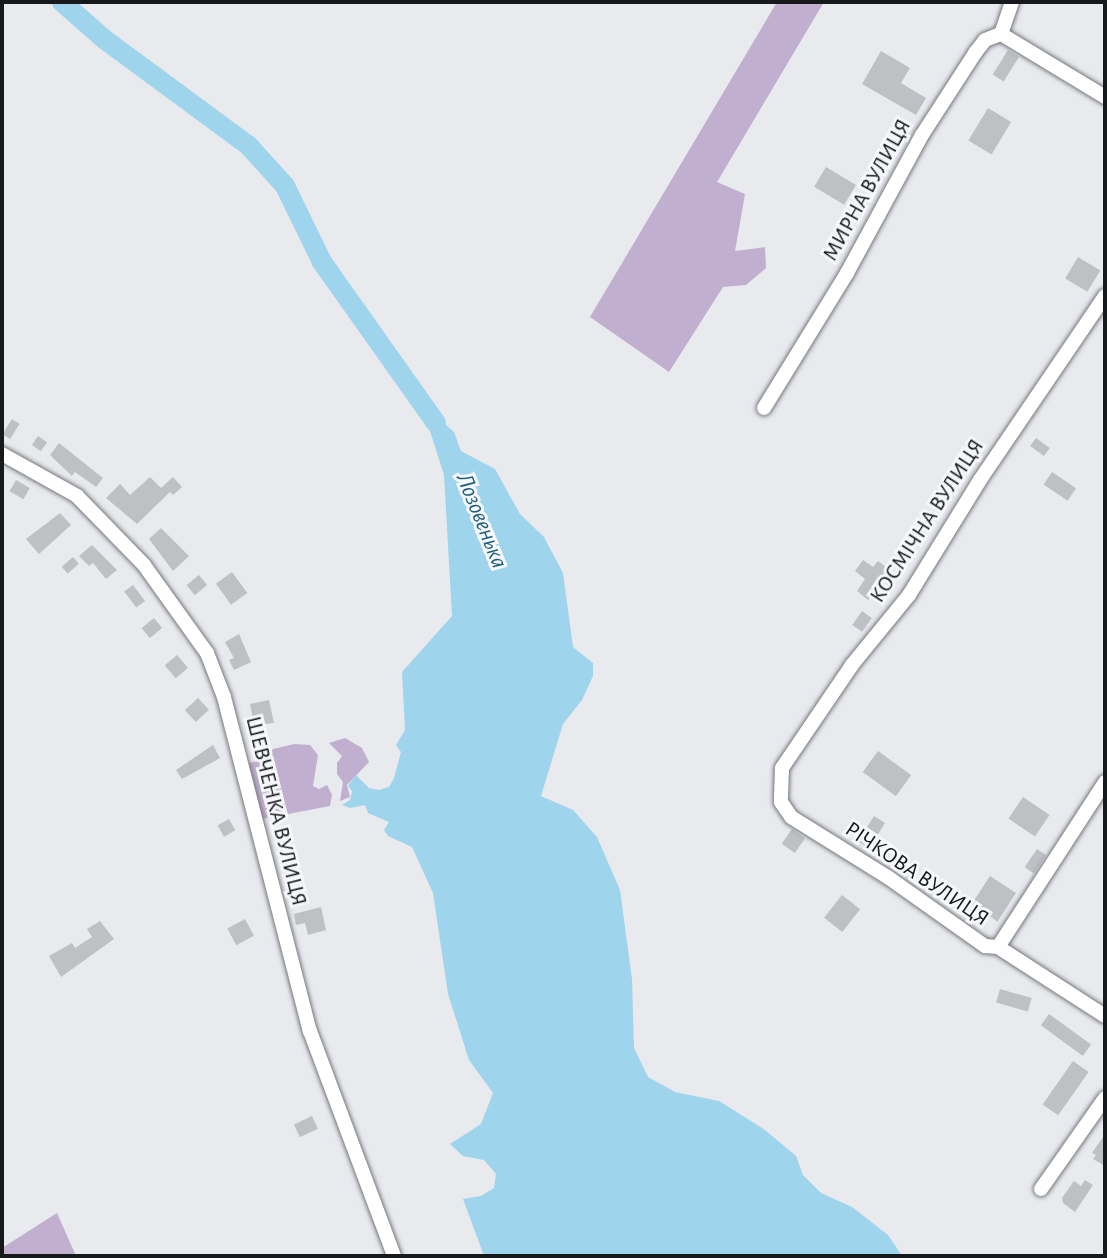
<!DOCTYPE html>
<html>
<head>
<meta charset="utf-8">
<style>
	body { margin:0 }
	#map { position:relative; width:1107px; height:1258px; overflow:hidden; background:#e8eaee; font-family:"Alegreya Sans",sans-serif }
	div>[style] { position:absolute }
	.green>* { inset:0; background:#c0afcf }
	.water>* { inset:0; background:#9fd4ed }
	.river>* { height:20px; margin:-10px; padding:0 10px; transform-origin:10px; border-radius:10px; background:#9fd4ed }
	.building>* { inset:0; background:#bdc1c4; transform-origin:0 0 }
	.roads { filter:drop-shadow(0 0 2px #76787c) drop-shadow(0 0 2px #76787c) }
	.minor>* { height:14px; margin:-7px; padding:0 7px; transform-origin:7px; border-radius:7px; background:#fff }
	span { translate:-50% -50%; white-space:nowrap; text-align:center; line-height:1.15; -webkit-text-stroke:6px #f5f7fb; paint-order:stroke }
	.street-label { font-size:22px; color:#171819 }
	.water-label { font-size:24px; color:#1e5f78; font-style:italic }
	.frame { position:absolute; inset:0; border:4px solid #171819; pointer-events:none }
</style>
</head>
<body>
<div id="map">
	<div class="green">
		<div style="clip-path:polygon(777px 2px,824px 2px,717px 182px,745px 194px,735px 251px,765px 247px,766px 268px,746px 285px,723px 287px,669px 372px,590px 317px)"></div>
		<div style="clip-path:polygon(345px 738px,362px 748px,369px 762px,347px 785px,350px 797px,340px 801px,343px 782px,337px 774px,337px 763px,342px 756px,329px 743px)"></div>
		<div style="clip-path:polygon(294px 744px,310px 745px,318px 755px,313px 786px,319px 789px,327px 785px,332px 795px,330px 806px,262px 819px,249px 763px,263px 760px,273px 749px)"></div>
		<div style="clip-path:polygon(57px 1213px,76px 1256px,2px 1256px,2px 1248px)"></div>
	</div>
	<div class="water">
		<div style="clip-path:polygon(421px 403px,454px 432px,461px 451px,495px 469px,520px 514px,544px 537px,563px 573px,573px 647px,593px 663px,593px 676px,582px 700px,563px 724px,541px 796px,573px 810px,597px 837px,620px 890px,632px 979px,634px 1048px,648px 1077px,675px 1092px,719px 1101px,765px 1130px,796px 1156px,803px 1175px,821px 1193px,852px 1207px,888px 1235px,902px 1256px,485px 1256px,483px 1253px,463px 1199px,481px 1196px,494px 1188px,496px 1174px,484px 1160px,463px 1156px,450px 1144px,481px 1124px,493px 1093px,469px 1060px,448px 994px,433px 893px,412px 847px,388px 836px,384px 830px,389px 822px,368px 813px,365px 805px,350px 808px,342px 805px,350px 800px,352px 791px,348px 786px,356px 775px,369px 788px,379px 790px,389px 787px,394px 778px,401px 752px,396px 745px,405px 730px,402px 672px,452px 616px,444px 475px)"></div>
	</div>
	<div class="river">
		<div style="left:62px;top:2px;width:56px;rotate:41.4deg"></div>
		<div style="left:104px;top:39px;width:179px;rotate:36.4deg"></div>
		<div style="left:248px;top:145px;width:55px;rotate:47.9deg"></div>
		<div style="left:285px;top:186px;width:85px;rotate:64deg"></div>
		<div style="left:322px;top:262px;width:197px;rotate:54.7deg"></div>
	</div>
	<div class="building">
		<div style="left:1008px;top:50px;width:13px;height:29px;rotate:32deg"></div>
		<div style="clip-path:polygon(881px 51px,910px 68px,901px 83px,926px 98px,916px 115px,862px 84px)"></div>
		<div style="left:988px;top:108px;width:27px;height:38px;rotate:31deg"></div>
		<div style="left:826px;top:167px;width:35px;height:23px;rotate:31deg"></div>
		<div style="left:1078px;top:257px;width:26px;height:25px;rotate:31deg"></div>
		<div style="left:12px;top:419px;width:9px;height:18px;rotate:32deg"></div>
		<div style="left:38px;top:436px;width:11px;height:11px;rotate:34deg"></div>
		<div style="left:1036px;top:438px;width:17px;height:10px;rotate:36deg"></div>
		<div style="clip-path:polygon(59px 443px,103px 478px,96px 487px,75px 472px,72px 476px,50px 455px)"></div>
		<div style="left:1052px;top:472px;width:29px;height:15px;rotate:34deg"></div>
		<div style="clip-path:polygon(150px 477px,161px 488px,173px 477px,182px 487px,173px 495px,170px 492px,137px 524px,106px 498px,120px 484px,130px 495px)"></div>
		<div style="left:16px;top:480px;width:16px;height:13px;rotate:30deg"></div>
		<div style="clip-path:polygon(60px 513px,71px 525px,39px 554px,26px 539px)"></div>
		<div style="clip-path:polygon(161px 528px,189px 556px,173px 571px,149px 539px)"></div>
		<div style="clip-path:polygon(92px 545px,117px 570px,106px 579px,93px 563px,89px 566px,79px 556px)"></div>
		<div style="left:73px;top:557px;width:9px;height:15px;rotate:49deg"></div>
		<div style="clip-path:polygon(863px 560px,873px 567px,878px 561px,890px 570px,868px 600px,857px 591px,865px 579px,855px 571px)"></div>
		<div style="left:232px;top:572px;width:26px;height:20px;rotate:54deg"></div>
		<div style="left:199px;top:575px;width:13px;height:16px;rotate:51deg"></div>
		<div style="left:133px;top:585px;width:20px;height:11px;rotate:53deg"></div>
		<div style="left:862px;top:611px;width:12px;height:17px;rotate:35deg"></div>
		<div style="left:154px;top:618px;width:13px;height:16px;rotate:51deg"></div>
		<div style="clip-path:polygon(239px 634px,251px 662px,234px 670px,229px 660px,234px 658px,225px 642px)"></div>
		<div style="left:177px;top:655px;width:17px;height:16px;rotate:50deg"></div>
		<div style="left:198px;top:698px;width:16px;height:18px;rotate:47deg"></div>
		<div style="clip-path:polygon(269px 700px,274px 723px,264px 724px,269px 743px,251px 747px,248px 736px,256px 734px,250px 704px)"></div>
		<div style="clip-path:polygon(213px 745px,220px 758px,182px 779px,176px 770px)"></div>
		<div style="left:878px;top:751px;width:41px;height:26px;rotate:36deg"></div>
		<div style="left:1023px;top:797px;width:32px;height:26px;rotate:34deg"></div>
		<div style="left:874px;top:816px;width:13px;height:30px;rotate:32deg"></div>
		<div style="left:229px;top:819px;width:13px;height:13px;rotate:61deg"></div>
		<div style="left:792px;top:829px;width:16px;height:18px;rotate:35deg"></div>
		<div style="left:1037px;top:849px;width:11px;height:22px;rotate:34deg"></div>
		<div style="left:990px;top:876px;width:31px;height:34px;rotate:33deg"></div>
		<div style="left:842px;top:895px;width:23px;height:29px;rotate:38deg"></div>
		<div style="clip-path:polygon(321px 907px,326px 930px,308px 935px,305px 923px,296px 925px,294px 914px)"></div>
		<div style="left:245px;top:919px;width:19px;height:20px;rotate:62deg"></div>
		<div style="clip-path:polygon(100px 921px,114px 939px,61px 977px,49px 956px,72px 943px,75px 948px,92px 937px,87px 929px)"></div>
		<div style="left:1000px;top:989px;width:33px;height:14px;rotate:16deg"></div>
		<div style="left:1049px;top:1014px;width:52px;height:14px;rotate:36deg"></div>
		<div style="left:1073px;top:1061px;width:19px;height:53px;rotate:35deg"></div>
		<div style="left:312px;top:1116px;width:14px;height:20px;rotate:65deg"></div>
		<div style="clip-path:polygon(1105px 1134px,1105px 1166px,1093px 1159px,1096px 1155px,1092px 1153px)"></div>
		<div style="clip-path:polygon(1085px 1180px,1093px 1185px,1075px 1212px,1063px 1203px,1062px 1198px,1074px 1181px,1081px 1186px)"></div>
	</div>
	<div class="roads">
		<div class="minor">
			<div style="left:1001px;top:34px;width:122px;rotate:31.2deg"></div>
			<div style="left:1105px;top:296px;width:222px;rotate:124.2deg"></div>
			<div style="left:980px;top:480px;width:135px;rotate:121.7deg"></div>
			<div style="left:909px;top:595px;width:90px;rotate:129.2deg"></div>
			<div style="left:852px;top:665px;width:125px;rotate:124.2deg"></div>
			<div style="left:782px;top:768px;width:34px;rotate:92deg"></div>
			<div style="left:781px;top:802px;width:18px;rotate:56deg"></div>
			<div style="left:791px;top:817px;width:115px;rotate:31.9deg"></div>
			<div style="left:889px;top:878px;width:118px;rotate:35.3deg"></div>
			<div style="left:985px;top:946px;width:13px;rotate:4deg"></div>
			<div style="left:998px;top:947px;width:127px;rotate:32.8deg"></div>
			<div style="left:764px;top:408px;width:158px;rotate:-58.4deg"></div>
			<div style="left:847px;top:273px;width:157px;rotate:-61.5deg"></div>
			<div style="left:922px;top:135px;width:98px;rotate:-57.1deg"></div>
			<div style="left:975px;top:53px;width:16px;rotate:-52deg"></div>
			<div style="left:985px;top:40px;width:17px;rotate:-21deg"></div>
			<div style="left:1001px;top:34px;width:34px;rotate:-71deg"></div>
			<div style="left:2px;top:454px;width:86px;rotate:29.2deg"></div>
			<div style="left:77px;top:496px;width:96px;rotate:45.8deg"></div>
			<div style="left:144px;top:565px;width:108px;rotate:54.4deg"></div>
			<div style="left:207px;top:653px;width:47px;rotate:68.9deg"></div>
			<div style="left:224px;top:697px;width:345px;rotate:75.6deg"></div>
			<div style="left:310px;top:1031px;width:240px;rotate:69.5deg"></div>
			<div style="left:998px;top:947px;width:197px;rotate:-57deg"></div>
			<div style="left:1041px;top:1189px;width:111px;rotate:-54.9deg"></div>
		</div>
	</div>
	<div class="street-label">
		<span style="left:867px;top:190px;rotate:-61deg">МИРНА ВУЛИЦЯ</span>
		<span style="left:927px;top:521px;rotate:-57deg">КОСМІЧНА ВУЛИЦЯ</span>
		<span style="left:276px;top:811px;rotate:76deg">ШЕВЧЕНКА ВУЛИЦЯ</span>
		<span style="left:917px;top:874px;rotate:34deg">РІЧКОВА ВУЛИЦЯ</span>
	</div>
	<div class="water-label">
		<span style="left:481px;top:521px;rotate:68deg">Лозовенька</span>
	</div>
	<div class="frame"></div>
</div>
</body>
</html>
